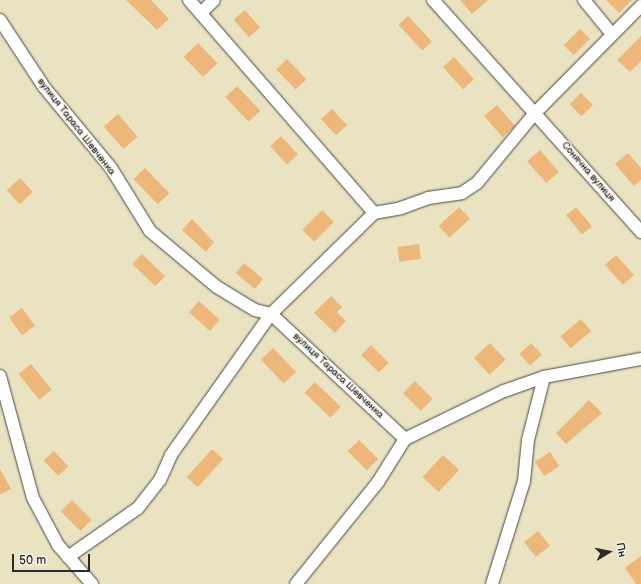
<!DOCTYPE html>
<html>
<head>
<meta charset="utf-8">
<style>
	body { margin:0 }
	#map { position:relative; width:641px; height:584px; overflow:hidden; background:#eae3c2; font-family:"Balsamiq Sans",sans-serif }
	div>[style] { position:absolute }
	.building>* { inset:0; background:#eeb77a; transform-origin:0 0 }
	.roads { filter:drop-shadow(0 0 1px #484742) drop-shadow(0 0 1px #484742) }
	.minor>* { height:12px; margin:-6px; padding:0 6px; transform-origin:6px; border-radius:6px; background:#fff }
	span { translate:-50% -50%; white-space:nowrap; text-align:center; line-height:1.15; -webkit-text-stroke:3px #f7f3e8; paint-order:stroke }
	.street-label { font-size:10px; color:#2b2b2b }
	.north { position:absolute; left:589px; top:532px; width:40px; height:40px; -webkit-text-stroke:3px #f7f3e8; paint-order:stroke; rotate:80deg; font-size:11px; font-weight:700; line-height:16px; text-align:center; color:#2b2b2b }
	.north::after { content:''; display:block; margin:auto; width:14px; height:18px; background:#2b2b2b; clip-path:polygon(50% 0,100% 100%,50% 72%,0 100%) }
	.scale { position:absolute; left:12px; top:554px; width:78px; height:18px; box-sizing:border-box; border:2px solid #2b2b2b; border-top:0; padding-left:5px; font-size:12px; line-height:14px; white-space:nowrap; color:#2b2b2b; -webkit-text-stroke:3px #f7f3e8; paint-order:stroke }
</style>
</head>
<body>
<div id="map">
	<div class="building">
		<div style="clip-path:polygon(126px 0,151px 0,169px 19px,157px 30px)"></div>
		<div style="clip-path:polygon(460px 0,488px 0,472px 14px)"></div>
		<div style="clip-path:polygon(606px 0,632px 0,619px 13px)"></div>
		<div style="left:245px;top:10px;width:23px;height:15px;rotate:49deg"></div>
		<div style="left:408px;top:16px;width:35px;height:13px;rotate:47deg"></div>
		<div style="left:580px;top:29px;width:14px;height:23px;rotate:45deg"></div>
		<div style="clip-path:polygon(641px 36px,641px 61px,630px 72px,617px 60px)"></div>
		<div style="left:198px;top:43px;width:28px;height:20px;rotate:46deg"></div>
		<div style="left:454px;top:57px;width:30px;height:15px;rotate:48deg"></div>
		<div style="left:287px;top:59px;width:28px;height:15px;rotate:46deg"></div>
		<div style="left:237px;top:86px;width:34px;height:16px;rotate:47deg"></div>
		<div style="left:581px;top:93px;width:17px;height:16px;rotate:45deg"></div>
		<div style="left:497px;top:105px;width:28px;height:17px;rotate:49deg"></div>
		<div style="left:332px;top:109px;width:22px;height:15px;rotate:47deg"></div>
		<div style="left:118px;top:114px;width:30px;height:19px;rotate:49deg"></div>
		<div style="left:281px;top:136px;width:25px;height:15px;rotate:47deg"></div>
		<div style="left:540px;top:150px;width:29px;height:17px;rotate:49deg"></div>
		<div style="clip-path:polygon(628px 153px,641px 168px,641px 180px,634px 186px,615px 164px)"></div>
		<div style="left:145px;top:168px;width:35px;height:16px;rotate:46deg"></div>
		<div style="left:20px;top:178px;width:19px;height:18px;rotate:47deg"></div>
		<div style="left:459px;top:207px;width:16px;height:28px;rotate:47deg"></div>
		<div style="left:576px;top:207px;width:25px;height:13px;rotate:50deg"></div>
		<div style="left:322px;top:210px;width:17px;height:28px;rotate:45deg"></div>
		<div style="clip-path:polygon(192px 219px,214px 242px,206px 252px,182px 230px)"></div>
		<div style="left:419px;top:244px;width:15px;height:22px;rotate:82deg"></div>
		<div style="left:142px;top:254px;width:32px;height:14px;rotate:44deg"></div>
		<div style="left:616px;top:255px;width:27px;height:15px;rotate:48deg"></div>
		<div style="left:244px;top:263px;width:25px;height:13px;rotate:40deg"></div>
		<div style="clip-path:polygon(331px 296px,342px 307px,337px 312px,346px 321px,335px 333px,314px 313px)"></div>
		<div style="left:199px;top:301px;width:28px;height:15px;rotate:42deg"></div>
		<div style="left:22px;top:308px;width:22px;height:16px;rotate:54deg"></div>
		<div style="left:581px;top:319px;width:16px;height:27px;rotate:50deg"></div>
		<div style="left:490px;top:343px;width:23px;height:22px;rotate:47deg"></div>
		<div style="left:531px;top:343px;width:16px;height:16px;rotate:47deg"></div>
		<div style="left:371px;top:345px;width:25px;height:14px;rotate:45deg"></div>
		<div style="left:273px;top:348px;width:33px;height:17px;rotate:46deg"></div>
		<div style="left:31px;top:364px;width:33px;height:16px;rotate:51deg"></div>
		<div style="left:415px;top:381px;width:25px;height:17px;rotate:45deg"></div>
		<div style="left:315px;top:382px;width:36px;height:15px;rotate:44deg"></div>
		<div style="clip-path:polygon(589px 400px,602px 413px,566px 444px,556px 433px)"></div>
		<div style="left:359px;top:440px;width:27px;height:16px;rotate:45deg"></div>
		<div style="left:212px;top:449px;width:15px;height:38px;rotate:42deg"></div>
		<div style="left:54px;top:451px;width:21px;height:14px;rotate:47deg"></div>
		<div style="left:550px;top:452px;width:17px;height:18px;rotate:57deg"></div>
		<div style="left:443px;top:455px;width:22px;height:30px;rotate:43deg"></div>
		<div style="clip-path:polygon(0 469px,11px 489px,0 495px)"></div>
		<div style="left:72px;top:500px;width:28px;height:16px;rotate:45deg"></div>
		<div style="left:538px;top:531px;width:19px;height:18px;rotate:51deg"></div>
		<div style="clip-path:polygon(641px 556px,641px 584px,636px 584px,625px 568px)"></div>
	</div>
	<div class="roads">
		<div class="minor">
			<div style="left:189px;top:0;width:282px;rotate:49deg"></div>
			<div style="left:433px;top:0;width:312px;rotate:48.1deg"></div>
			<div style="left:584px;top:0;width:43px;rotate:50.7deg"></div>
			<div style="left:201px;top:13px;width:18px;rotate:-45deg"></div>
			<div style="left:0;top:20px;width:80px;rotate:56.7deg"></div>
			<div style="left:44px;top:87px;width:105px;rotate:50.4deg"></div>
			<div style="left:111px;top:168px;width:74px;rotate:58.2deg"></div>
			<div style="left:150px;top:231px;width:87px;rotate:39.9deg"></div>
			<div style="left:217px;top:287px;width:44px;rotate:31.2deg"></div>
			<div style="left:255px;top:310px;width:16px;rotate:14deg"></div>
			<div style="left:271px;top:314px;width:183px;rotate:43deg"></div>
			<div style="left:0;top:376px;width:126px;rotate:74.9deg"></div>
			<div style="left:33px;top:498px;width:53px;rotate:62deg"></div>
			<div style="left:58px;top:545px;width:52px;rotate:48.9deg"></div>
			<div style="left:68px;top:557px;width:85px;rotate:-35deg"></div>
			<div style="left:138px;top:508px;width:36px;rotate:-52deg"></div>
			<div style="left:160px;top:480px;width:27px;rotate:-66deg"></div>
			<div style="left:171px;top:455px;width:173px;rotate:-54.7deg"></div>
			<div style="left:271px;top:314px;width:144px;rotate:-44.4deg"></div>
			<div style="left:374px;top:213px;width:27px;rotate:-10deg"></div>
			<div style="left:401px;top:208px;width:29px;rotate:-20deg"></div>
			<div style="left:428px;top:198px;width:34px;rotate:-8deg"></div>
			<div style="left:462px;top:193px;width:18px;rotate:-34deg"></div>
			<div style="left:477px;top:183px;width:91px;rotate:-50.4deg"></div>
			<div style="left:535px;top:113px;width:151px;rotate:-45.3deg"></div>
			<div style="left:296px;top:584px;width:131px;rotate:-51.2deg"></div>
			<div style="left:378px;top:482px;width:51px;rotate:-57.9deg"></div>
			<div style="left:405px;top:439px;width:110px;rotate:-25.9deg"></div>
			<div style="left:504px;top:391px;width:42px;rotate:-19.3deg"></div>
			<div style="left:544px;top:377px;width:99px;rotate:-10.5deg"></div>
			<div style="left:492px;top:584px;width:108px;rotate:-72.7deg"></div>
			<div style="left:524px;top:481px;width:41px;rotate:-84.4deg"></div>
			<div style="left:528px;top:440px;width:65px;rotate:-75.7deg"></div>
		</div>
	</div>
	<div class="street-label">
		<span style="left:76px;top:127px;rotate:52deg">вулиця Тараса Шевченка</span>
		<span style="left:588px;top:172px;rotate:49deg">Сонячна вулиця</span>
		<span style="left:338px;top:376px;rotate:43deg">вулиця Тараса Шевченка</span>
	</div>
	<div class="north">Пн</div>
	<div class="scale">50 m</div>
</div>
</body>
</html>
